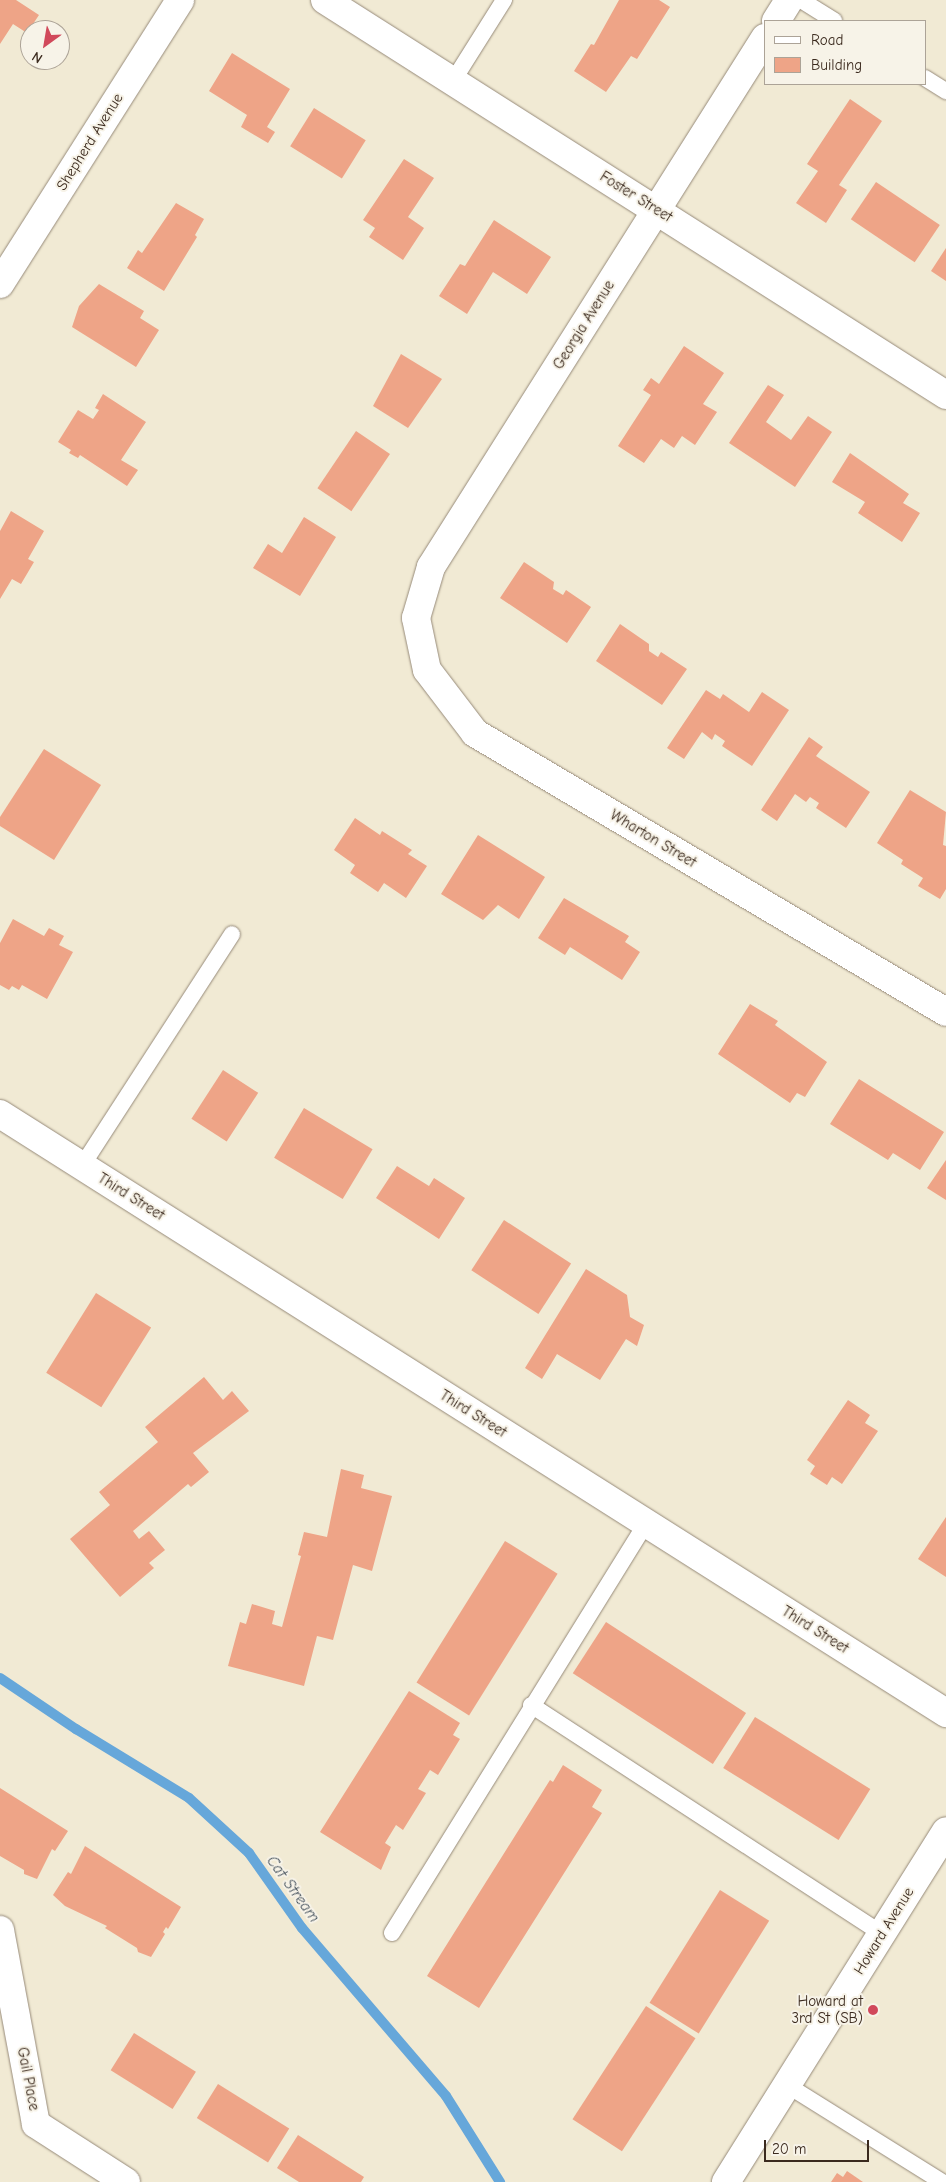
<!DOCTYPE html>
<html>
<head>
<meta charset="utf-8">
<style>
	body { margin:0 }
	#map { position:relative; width:946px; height:2182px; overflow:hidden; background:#f1ead4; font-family:"Comic Neue",sans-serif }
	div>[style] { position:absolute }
	.stream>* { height:10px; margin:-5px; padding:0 5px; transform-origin:5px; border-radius:5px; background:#66a7da }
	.building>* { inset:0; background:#eea487; transform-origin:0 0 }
	.roads { filter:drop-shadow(0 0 1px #968a79) drop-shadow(0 0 1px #968a79) }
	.service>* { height:16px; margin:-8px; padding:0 8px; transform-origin:8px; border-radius:8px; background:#fff }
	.minor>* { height:28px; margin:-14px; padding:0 14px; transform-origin:14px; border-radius:14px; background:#fff }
	.tertiary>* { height:28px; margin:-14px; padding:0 14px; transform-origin:14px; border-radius:14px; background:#fff }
	.dots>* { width:14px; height:14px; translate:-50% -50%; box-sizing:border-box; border:2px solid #f7f3e8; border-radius:50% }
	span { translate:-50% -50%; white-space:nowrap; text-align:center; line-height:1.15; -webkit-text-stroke:4px #f7f3e8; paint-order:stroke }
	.street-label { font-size:15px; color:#3b2a1e }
	.poi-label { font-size:15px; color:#3b2a1e }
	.right { translate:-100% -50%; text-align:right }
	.water-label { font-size:16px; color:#4a5660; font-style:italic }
	.legend { position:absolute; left:764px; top:20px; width:162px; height:65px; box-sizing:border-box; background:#f7f3e8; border:1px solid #aca397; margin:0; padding:6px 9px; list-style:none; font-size:15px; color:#3b2a1e }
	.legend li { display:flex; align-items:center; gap:10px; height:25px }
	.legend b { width:25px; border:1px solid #aca397 }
	.north { position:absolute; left:20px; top:20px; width:50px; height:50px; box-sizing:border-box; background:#f7f3e8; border:1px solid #aca397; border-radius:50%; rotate:212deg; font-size:14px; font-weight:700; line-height:20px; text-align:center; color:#3b2a1e }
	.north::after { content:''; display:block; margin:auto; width:18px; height:22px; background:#d1495b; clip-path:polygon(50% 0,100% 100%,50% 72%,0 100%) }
	.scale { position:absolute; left:764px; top:2140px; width:105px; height:22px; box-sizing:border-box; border:2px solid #3b2a1e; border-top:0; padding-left:6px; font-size:15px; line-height:18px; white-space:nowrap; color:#3b2a1e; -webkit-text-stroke:4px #f7f3e8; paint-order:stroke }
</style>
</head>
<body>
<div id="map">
	<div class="stream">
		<div style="left:0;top:1678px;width:92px;rotate:33.9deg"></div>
		<div style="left:76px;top:1729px;width:132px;rotate:31.4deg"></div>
		<div style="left:189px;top:1798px;width:81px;rotate:42.5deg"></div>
		<div style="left:249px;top:1853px;width:92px;rotate:54.8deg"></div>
		<div style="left:302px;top:1928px;width:221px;rotate:49.4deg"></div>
		<div style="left:446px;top:2096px;width:102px;rotate:57.9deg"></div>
	</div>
	<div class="building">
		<div style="clip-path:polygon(0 0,16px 0,39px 15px,27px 33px,13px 24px,0 44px)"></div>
		<div style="clip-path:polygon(619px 0,659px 0,670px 7px,637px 59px,631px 56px,606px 92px,574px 71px,591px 44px,594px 45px)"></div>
		<div style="clip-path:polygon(232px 53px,290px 89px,267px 127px,275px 132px,268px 143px,241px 127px,247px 115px,209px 91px)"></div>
		<div style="clip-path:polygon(850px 99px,882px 121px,839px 185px,847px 190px,826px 223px,796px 203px,818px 171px,807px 164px)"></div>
		<div style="left:314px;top:108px;width:61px;height:45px;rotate:32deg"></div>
		<div style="clip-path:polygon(404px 159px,434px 178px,408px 217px,424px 228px,403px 260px,369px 237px,375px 228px,363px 220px)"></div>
		<div style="left:876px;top:182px;width:77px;height:45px;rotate:34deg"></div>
		<div style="clip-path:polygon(176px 203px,204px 219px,195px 235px,197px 237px,164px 291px,127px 268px,138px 250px,142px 253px)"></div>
		<div style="clip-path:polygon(494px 220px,551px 257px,527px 294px,493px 272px,467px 314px,439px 296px,460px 264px,465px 266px)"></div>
		<div style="clip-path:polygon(946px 248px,946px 281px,931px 271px)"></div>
		<div style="clip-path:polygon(99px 284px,144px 311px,140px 318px,159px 330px,136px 367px,72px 327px,79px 306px)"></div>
		<div style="clip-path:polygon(684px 346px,724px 373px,703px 404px,717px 412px,695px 445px,682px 436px,674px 448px,661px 439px,644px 463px,618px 446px,651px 395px,643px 390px,651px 378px,659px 384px)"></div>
		<div style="clip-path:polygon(401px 354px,442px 379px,408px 428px,373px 406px)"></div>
		<div style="clip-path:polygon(768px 385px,784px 395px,766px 422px,791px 440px,808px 416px,832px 432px,795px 487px,729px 443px)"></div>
		<div style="clip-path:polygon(103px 394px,146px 422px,121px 460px,138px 470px,127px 486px,80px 455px,78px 458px,69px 453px,71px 450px,58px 442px,78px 410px,93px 419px,99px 410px,95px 408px)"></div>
		<div style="left:356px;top:431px;width:41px;height:69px;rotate:34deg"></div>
		<div style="clip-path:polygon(850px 453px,909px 494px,903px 503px,920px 513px,902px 542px,858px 513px,865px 502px,832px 482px)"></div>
		<div style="clip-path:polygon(11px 511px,44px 531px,28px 559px,34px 562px,21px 584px,12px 579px,0 599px,0 531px)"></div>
		<div style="clip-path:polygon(304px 517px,336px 537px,300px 596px,253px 568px,268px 544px,282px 553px)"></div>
		<div style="clip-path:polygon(524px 562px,554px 582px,553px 589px,563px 595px,566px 590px,591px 607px,567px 643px,500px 598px)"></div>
		<div style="clip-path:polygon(620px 624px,649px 644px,649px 651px,658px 657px,661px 652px,687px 669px,662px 705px,596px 661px)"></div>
		<div style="clip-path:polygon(706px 690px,720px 699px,723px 694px,749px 712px,762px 692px,789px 710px,752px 766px,722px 746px,725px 741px,715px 734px,712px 740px,702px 732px,684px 759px,667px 748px)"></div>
		<div style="clip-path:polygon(809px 737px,823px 747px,816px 756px,870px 792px,846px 828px,816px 808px,819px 803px,810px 797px,806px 802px,795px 794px,777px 821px,761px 810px)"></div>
		<div style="clip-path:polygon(44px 749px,101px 785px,54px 860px,0 826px,0 817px)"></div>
		<div style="clip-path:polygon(910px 790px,946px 812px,943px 845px,946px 846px,946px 889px,940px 899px,918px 886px,923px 878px,901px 864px,903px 860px,877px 843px)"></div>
		<div style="clip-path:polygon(355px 818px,380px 835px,382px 831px,412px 850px,408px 854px,427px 866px,406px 898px,384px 883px,378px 892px,350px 873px,355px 865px,334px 850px)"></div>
		<div style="clip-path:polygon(478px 835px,545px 877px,519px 919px,498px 905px,483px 920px,441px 894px)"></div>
		<div style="clip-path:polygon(564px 898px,629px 936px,625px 942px,640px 952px,622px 980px,570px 947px,565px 955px,538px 938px)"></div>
		<div style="clip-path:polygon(13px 919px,44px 936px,49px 928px,64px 936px,59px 945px,73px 952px,47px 999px,22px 985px,19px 990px,12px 986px,9px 990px,0 985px,0 943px)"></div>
		<div style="clip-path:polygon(750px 1004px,778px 1021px,775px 1025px,827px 1062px,805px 1097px,797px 1093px,790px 1103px,718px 1054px)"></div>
		<div style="left:223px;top:1070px;width:42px;height:58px;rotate:33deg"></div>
		<div style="clip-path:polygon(859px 1079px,944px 1132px,920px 1170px,893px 1153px,888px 1160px,830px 1124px)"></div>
		<div style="left:304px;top:1108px;width:80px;height:58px;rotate:31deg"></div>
		<div style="clip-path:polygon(946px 1160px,946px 1200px,927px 1188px)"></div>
		<div style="clip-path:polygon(397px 1166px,429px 1186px,434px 1178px,465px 1198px,439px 1239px,376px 1198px)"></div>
		<div style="left:504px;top:1220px;width:80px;height:60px;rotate:33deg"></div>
		<div style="clip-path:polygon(586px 1269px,627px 1295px,630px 1317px,644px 1325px,637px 1346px,626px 1339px,600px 1380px,557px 1354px,542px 1379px,525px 1368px)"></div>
		<div style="left:96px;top:1293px;width:65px;height:94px;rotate:32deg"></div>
		<div style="clip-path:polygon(204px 1377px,223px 1400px,232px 1391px,249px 1411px,193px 1453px,209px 1472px,191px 1487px,188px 1484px,133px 1531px,139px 1539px,149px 1531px,165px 1550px,149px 1563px,154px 1568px,120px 1597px,70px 1539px,110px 1505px,99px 1492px,158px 1442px,145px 1427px)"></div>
		<div style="clip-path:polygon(848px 1400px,870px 1415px,865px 1423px,878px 1431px,842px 1484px,832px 1477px,827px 1485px,810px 1474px,815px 1466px,807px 1460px)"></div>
		<div style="clip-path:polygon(341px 1469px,364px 1475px,361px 1488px,392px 1496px,372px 1571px,353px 1565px,333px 1640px,317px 1636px,304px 1686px,228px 1666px,240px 1622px,246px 1624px,252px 1604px,275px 1611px,272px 1624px,282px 1627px,301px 1556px,298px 1555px,304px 1532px,327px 1537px)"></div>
		<div style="clip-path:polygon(946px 1517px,946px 1577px,918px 1559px)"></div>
		<div style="left:505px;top:1541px;width:62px;height:167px;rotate:32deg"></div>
		<div style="left:606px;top:1622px;width:167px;height:61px;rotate:33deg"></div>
		<div style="clip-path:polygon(409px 1691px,460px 1723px,453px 1735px,460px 1739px,438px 1775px,430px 1770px,418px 1789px,426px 1793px,403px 1830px,396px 1825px,385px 1843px,391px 1847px,381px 1870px,320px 1832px)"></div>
		<div style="left:755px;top:1717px;width:136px;height:60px;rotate:32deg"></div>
		<div style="clip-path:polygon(563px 1765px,602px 1790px,592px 1807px,602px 1813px,479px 2008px,427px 1976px,550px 1780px,553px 1782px)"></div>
		<div style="clip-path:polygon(0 1788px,68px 1831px,55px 1851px,52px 1849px,37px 1879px,24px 1874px,24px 1870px,0 1856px)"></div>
		<div style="clip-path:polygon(85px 1846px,181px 1907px,168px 1929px,166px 1927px,163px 1932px,165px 1934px,151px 1957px,138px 1952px,137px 1948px,105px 1928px,107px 1926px,65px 1906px,53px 1895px,68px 1872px,71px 1874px)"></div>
		<div style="left:720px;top:1890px;width:58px;height:133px;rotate:32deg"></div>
		<div style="left:646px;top:2006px;width:59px;height:135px;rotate:33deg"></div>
		<div style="left:134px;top:2033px;width:73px;height:44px;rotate:32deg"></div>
		<div style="left:218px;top:2084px;width:84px;height:40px;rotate:32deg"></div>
		<div style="clip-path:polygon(298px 2135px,364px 2177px,361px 2182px,299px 2182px,277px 2168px)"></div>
		<div style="clip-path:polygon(847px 2171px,863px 2182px,831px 2182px,837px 2173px,843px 2177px)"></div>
	</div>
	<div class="roads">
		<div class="service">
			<div style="left:801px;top:0;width:39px;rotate:32deg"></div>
			<div style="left:925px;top:78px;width:25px;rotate:32deg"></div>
			<div style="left:453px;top:81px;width:96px;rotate:-57.8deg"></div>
			<div style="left:82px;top:1166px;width:276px;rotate:-57.1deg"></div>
			<div style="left:531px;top:1705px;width:419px;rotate:33.1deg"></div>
			<div style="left:392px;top:1933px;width:482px;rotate:-58.2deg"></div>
			<div style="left:787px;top:2085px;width:183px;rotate:32deg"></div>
		</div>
		<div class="minor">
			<div style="left:325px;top:0;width:736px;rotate:32.46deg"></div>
			<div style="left:776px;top:21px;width:25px;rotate:-58deg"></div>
			<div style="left:765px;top:38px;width:626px;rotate:122.27deg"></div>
			<div style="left:431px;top:567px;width:53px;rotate:106.4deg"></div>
			<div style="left:416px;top:618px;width:53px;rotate:78.1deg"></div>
			<div style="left:427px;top:670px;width:79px;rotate:52.7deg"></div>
			<div style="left:475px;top:733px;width:547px;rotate:30.64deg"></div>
			<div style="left:0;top:284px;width:336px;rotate:-57.6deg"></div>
			<div style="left:0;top:1930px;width:197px;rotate:79.5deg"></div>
			<div style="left:36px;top:2124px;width:107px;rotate:32.8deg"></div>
			<div style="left:726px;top:2182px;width:414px;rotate:-57.9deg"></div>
		</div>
		<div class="tertiary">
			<div style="left:0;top:1114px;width:1120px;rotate:32.34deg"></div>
		</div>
	</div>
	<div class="dots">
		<div style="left:873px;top:2010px;background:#d1495b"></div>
	</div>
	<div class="street-label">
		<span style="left:90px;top:142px;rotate:-58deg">Shepherd Avenue</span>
		<span style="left:636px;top:197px;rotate:32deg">Foster Street</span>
		<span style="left:584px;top:325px;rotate:-58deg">Georgia Avenue</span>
		<span style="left:653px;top:839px;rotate:31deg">Wharton Street</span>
		<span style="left:131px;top:1197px;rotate:32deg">Third Street</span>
		<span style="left:473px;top:1414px;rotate:32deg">Third Street</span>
		<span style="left:815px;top:1630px;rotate:32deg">Third Street</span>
		<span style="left:884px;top:1931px;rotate:-58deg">Howard Avenue</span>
		<span style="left:28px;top:2079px;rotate:79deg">Gail Place</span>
	</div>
	<div class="poi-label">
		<span class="right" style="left:863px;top:2010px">Howard at<br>3rd St (SB)</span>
	</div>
	<div class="water-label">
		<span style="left:293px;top:1889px;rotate:54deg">Cat Stream</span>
	</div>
	<ul class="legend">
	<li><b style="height:6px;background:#fff"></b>Road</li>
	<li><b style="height:14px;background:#eea487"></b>Building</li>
	</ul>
	<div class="north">N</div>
	<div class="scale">20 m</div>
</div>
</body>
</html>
